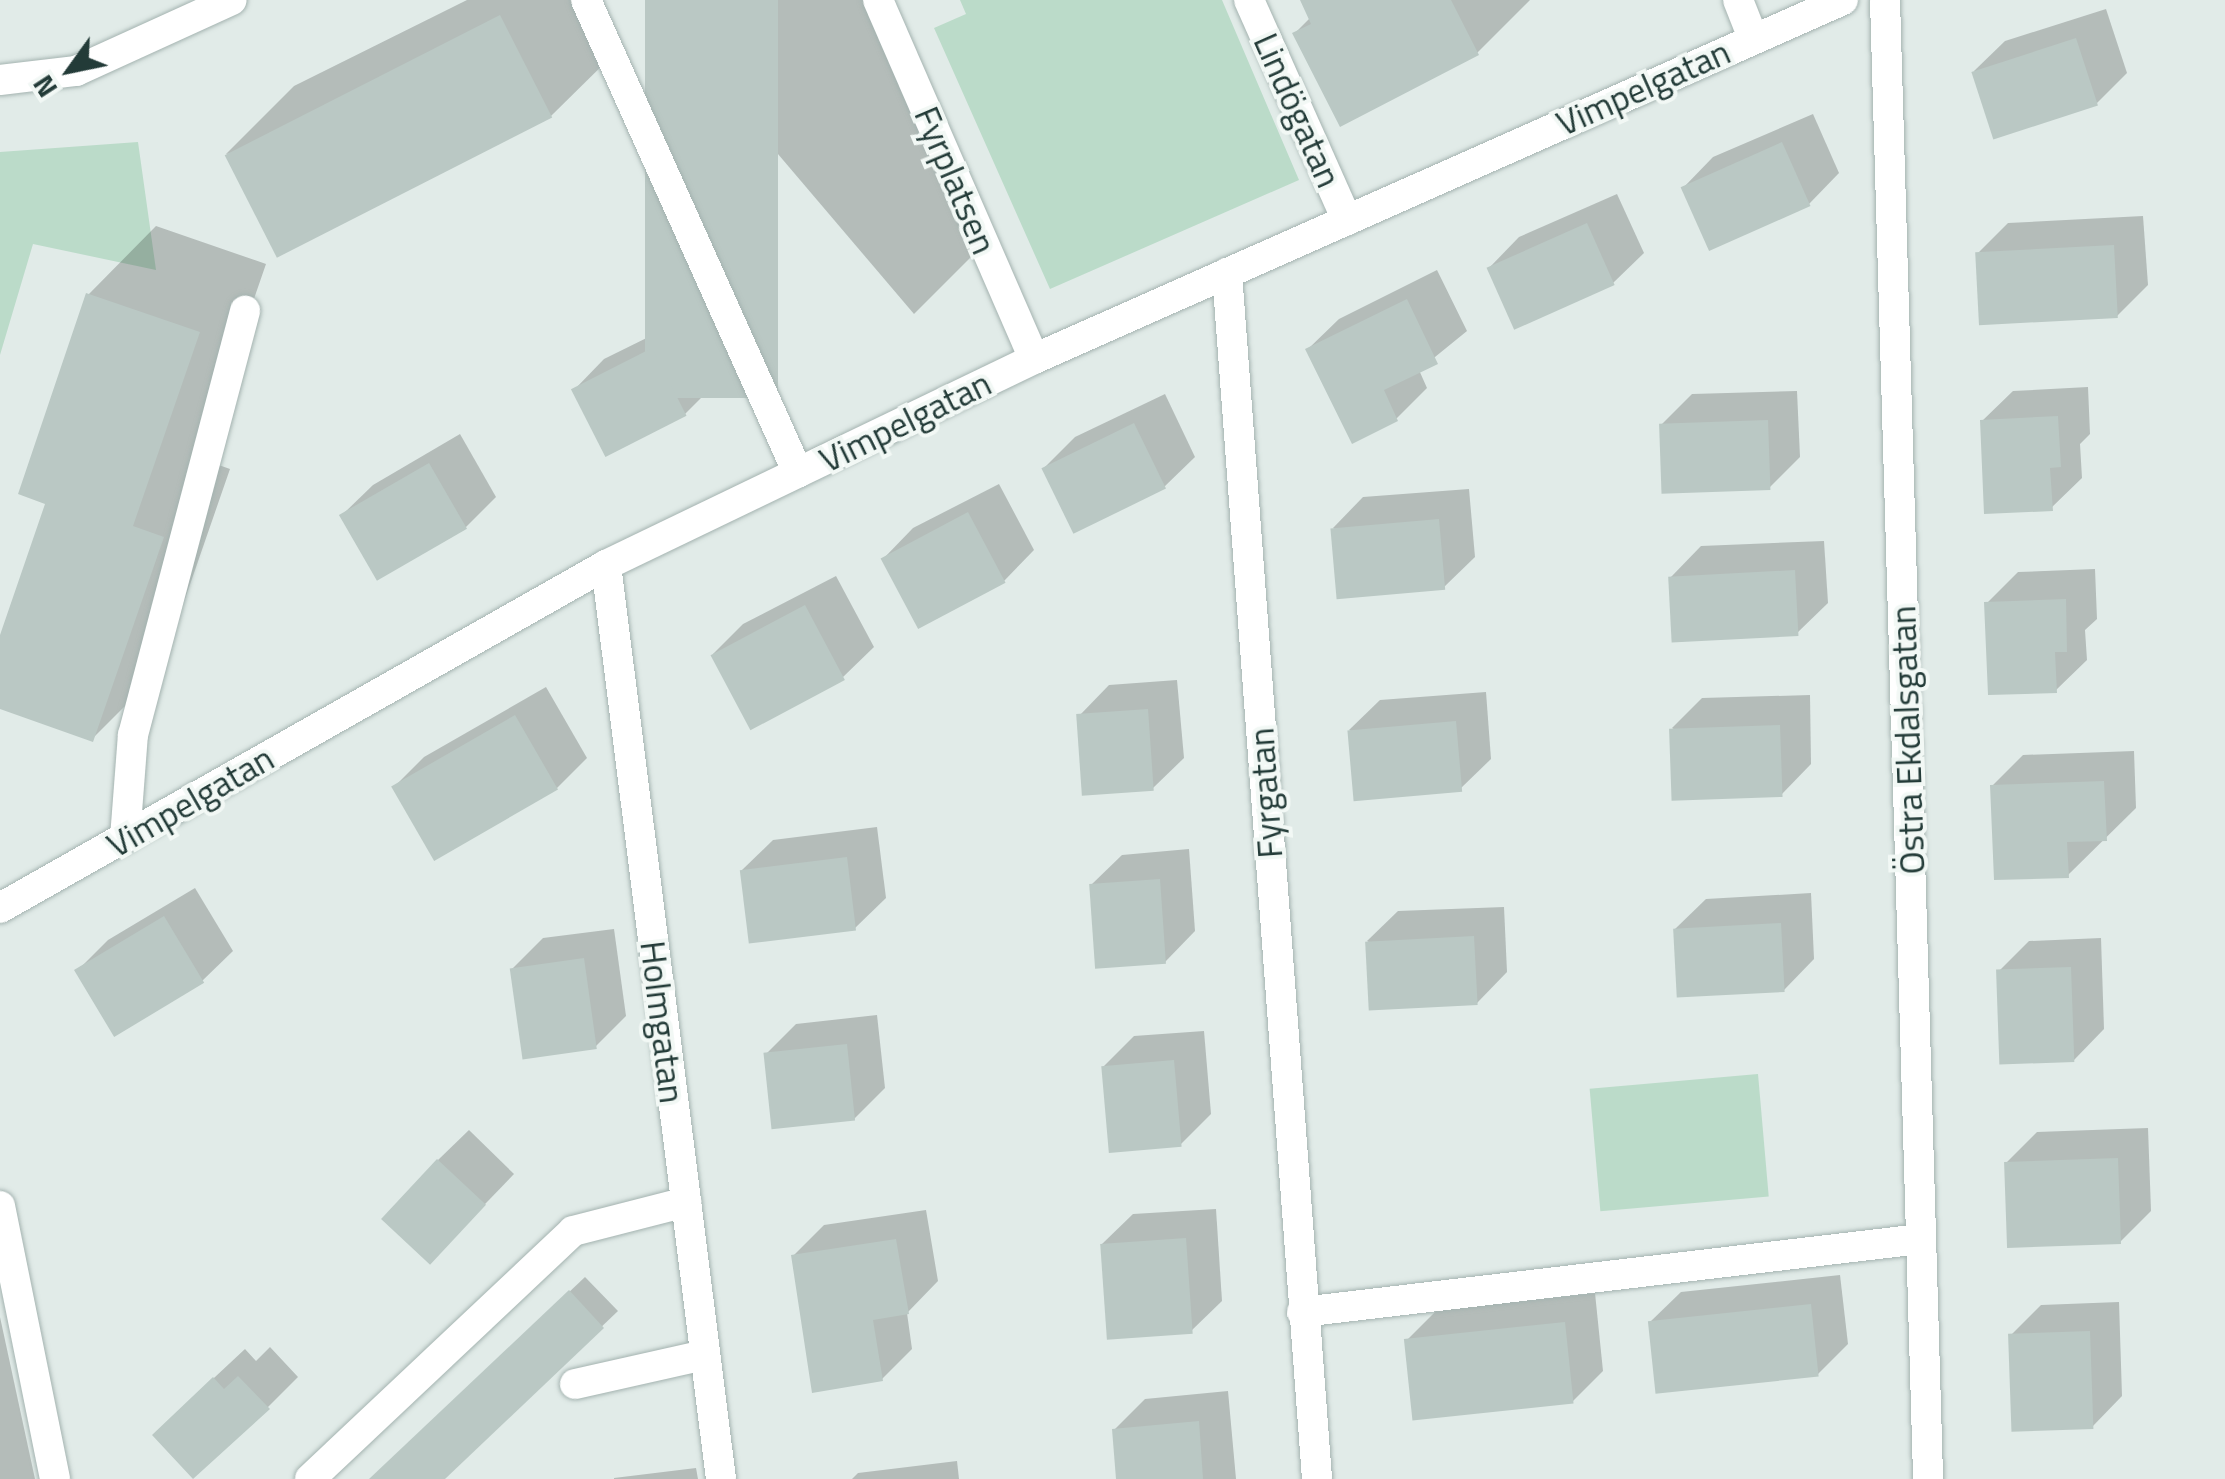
<!DOCTYPE html>
<html>
<head>
<meta charset="utf-8">
<style>
	body { margin:0 }
	#map { position:relative; width:2225px; height:1479px; overflow:hidden; background:#e1ebe8; font-family:"Titillium Web",sans-serif }
	div>[style] { position:absolute }
	.green>* { inset:0; background:#bbdbc9; transform-origin:0 0 }
	.shadow>* { inset:0; background:#0003 }
	.building>* { inset:0; background:#bac8c4; transform-origin:0 0 }
	.roads { filter:drop-shadow(0 0 2px #a4b3b0) drop-shadow(0 0 2px #a4b3b0) }
	.lane>* { height:30px; margin:-15px; padding:0 15px; transform-origin:15px; border-radius:15px; background:#fff }
	.street>* { height:30px; margin:-15px; padding:0 15px; transform-origin:15px; border-radius:15px; background:#fff }
	span { translate:-50% -50%; white-space:nowrap; text-align:center; line-height:1.15; -webkit-text-stroke:8px #f2f8f5; paint-order:stroke }
	.street-label { font-size:35px; color:#233b38 }
	.north { position:absolute; left:20px; top:20px; width:100px; height:100px; -webkit-text-stroke:8px #f2f8f5; paint-order:stroke; rotate:237deg; font-size:28px; font-weight:700; line-height:40px; text-align:center; color:#233b38 }
	.north::after { content:''; display:block; margin:auto; width:35px; height:45px; background:#233b38; clip-path:polygon(50% 0,100% 100%,50% 72%,0 100%) }
</style>
</head>
<body>
<div id="map">
	<div class="green">
		<div style="clip-path:polygon(960px 0,1222px 0,1299px 180px,1050px 289px,934px 28px,966px 14px)"></div>
		<div style="clip-path:polygon(138px 142px,156px 270px,33px 244px,0 355px,0 152px)"></div>
		<div style="left:1758px;top:1074px;width:123px;height:169px;rotate:85deg"></div>
	</div>
	<div class="shadow">
		<div style="clip-path:polygon(467px 0,594px 0,619px 49px,551px 116px,226px 154px,294px 86px)"></div>
		<div style="clip-path:polygon(647px 0,875px 0,982px 246px,914px 314px)"></div>
		<div style="clip-path:polygon(1302px 0,1530px 0,1477px 53px,1295px 33px,1311px 17px)"></div>
		<div style="clip-path:polygon(2106px 9px,2127px 73px,2096px 104px,1974px 71px,2005px 41px)"></div>
		<div style="clip-path:polygon(1813px 114px,1839px 173px,1809px 204px,1683px 188px,1713px 157px)"></div>
		<div style="clip-path:polygon(1617px 194px,1644px 253px,1613px 283px,1489px 268px,1519px 237px)"></div>
		<div style="clip-path:polygon(2143px 216px,2148px 285px,2117px 316px,1977px 254px,2008px 223px)"></div>
		<div style="clip-path:polygon(156px 226px,266px 264px,199px 458px,230px 469px,160px 671px,92px 739px,0 707px,0 642px,49px 502px,89px 294px)"></div>
		<div style="clip-path:polygon(1437px 270px,1467px 331px,1419px 370px,1427px 388px,1397px 418px,1353px 440px,1308px 349px,1339px 319px)"></div>
		<div style="clip-path:polygon(683px 320px,715px 384px,685px 414px,574px 390px,604px 359px)"></div>
		<div style="clip-path:polygon(2088px 387px,2090px 434px,2080px 444px,2082px 478px,2051px 508px,1982px 421px,2013px 391px)"></div>
		<div style="clip-path:polygon(1797px 391px,1800px 457px,1769px 488px,1662px 424px,1692px 394px)"></div>
		<div style="clip-path:polygon(1165px 394px,1195px 457px,1164px 487px,1044px 468px,1075px 437px)"></div>
		<div style="clip-path:polygon(460px 434px,496px 497px,466px 527px,342px 515px,373px 485px)"></div>
		<div style="clip-path:polygon(999px 484px,1034px 550px,1004px 581px,917px 625px,883px 559px,913px 528px)"></div>
		<div style="clip-path:polygon(1469px 489px,1475px 557px,1444px 587px,1333px 528px,1363px 497px)"></div>
		<div style="clip-path:polygon(1824px 541px,1828px 603px,1797px 633px,1671px 577px,1701px 546px)"></div>
		<div style="clip-path:polygon(2095px 569px,2097px 619px,2085px 630px,2087px 660px,2056px 690px,1987px 603px,2018px 572px)"></div>
		<div style="clip-path:polygon(836px 576px,874px 647px,843px 677px,713px 654px,743px 624px)"></div>
		<div style="clip-path:polygon(1177px 680px,1184px 758px,1153px 788px,1079px 716px,1109px 685px)"></div>
		<div style="clip-path:polygon(546px 687px,587px 758px,557px 788px,394px 787px,424px 757px)"></div>
		<div style="clip-path:polygon(1486px 692px,1491px 759px,1460px 789px,1349px 730px,1380px 700px)"></div>
		<div style="clip-path:polygon(1810px 695px,1811px 764px,1781px 795px,1672px 728px,1702px 698px)"></div>
		<div style="clip-path:polygon(2134px 751px,2136px 808px,2068px 875px,1992px 786px,2023px 755px)"></div>
		<div style="clip-path:polygon(877px 827px,886px 898px,855px 928px,742px 870px,773px 840px)"></div>
		<div style="clip-path:polygon(1189px 849px,1195px 931px,1165px 962px,1091px 885px,1122px 855px)"></div>
		<div style="clip-path:polygon(195px 888px,233px 951px,202px 981px,78px 970px,108px 940px)"></div>
		<div style="clip-path:polygon(1811px 893px,1814px 959px,1784px 990px,1675px 929px,1706px 899px)"></div>
		<div style="clip-path:polygon(1504px 907px,1507px 972px,1477px 1003px,1367px 941px,1398px 911px)"></div>
		<div style="clip-path:polygon(614px 929px,626px 1016px,595px 1047px,512px 969px,543px 938px)"></div>
		<div style="clip-path:polygon(2101px 938px,2104px 1029px,2074px 1060px,1999px 971px,2029px 941px)"></div>
		<div style="clip-path:polygon(877px 1015px,885px 1088px,854px 1119px,766px 1054px,796px 1024px)"></div>
		<div style="clip-path:polygon(1204px 1031px,1211px 1114px,1180px 1145px,1103px 1067px,1134px 1036px)"></div>
		<div style="clip-path:polygon(2148px 1128px,2151px 1211px,2120px 1242px,2006px 1163px,2037px 1132px)"></div>
		<div style="clip-path:polygon(469px 1130px,514px 1174px,458px 1232px,438px 1160px)"></div>
		<div style="clip-path:polygon(1216px 1209px,1222px 1301px,1191px 1331px,1102px 1244px,1133px 1214px)"></div>
		<div style="clip-path:polygon(926px 1210px,938px 1281px,907px 1313px,912px 1349px,882px 1379px,793px 1256px,824px 1225px)"></div>
		<div style="clip-path:polygon(1840px 1275px,1848px 1344px,1818px 1374px,1650px 1322px,1681px 1292px)"></div>
		<div style="clip-path:polygon(585px 1277px,618px 1311px,442px 1479px,372px 1479px)"></div>
		<div style="clip-path:polygon(1595px 1293px,1603px 1371px,1573px 1401px,1407px 1340px,1437px 1310px)"></div>
		<div style="clip-path:polygon(2119px 1302px,2122px 1396px,2092px 1427px,2011px 1335px,2041px 1305px)"></div>
		<div style="clip-path:polygon(0 1317px,35px 1479px,0 1479px)"></div>
		<div style="clip-path:polygon(270px 1347px,298px 1377px,268px 1407px,185px 1405px,245px 1349px,256px 1361px)"></div>
		<div style="clip-path:polygon(1228px 1391px,1236px 1479px,1119px 1479px,1114px 1430px,1145px 1399px)"></div>
		<div style="clip-path:polygon(957px 1461px,959px 1479px,852px 1479px,858px 1473px)"></div>
		<div style="clip-path:polygon(696px 1468px,698px 1479px,614px 1479px,614px 1478px)"></div>
	</div>
	<div class="building">
		<div style="left:645px;top:0;width:133px;height:398px"></div>
		<div style="clip-path:polygon(1300px 0,1451px 0,1479px 55px,1340px 127px,1292px 33px,1311px 24px)"></div>
		<div style="left:500px;top:15px;width:115px;height:309px;rotate:63deg"></div>
		<div style="left:2076px;top:38px;width:71px;height:110px;rotate:72deg"></div>
		<div style="left:1782px;top:142px;width:70px;height:111px;rotate:66deg"></div>
		<div style="left:1587px;top:223px;width:68px;height:110px;rotate:66deg"></div>
		<div style="left:2114px;top:245px;width:73px;height:139px;rotate:87deg"></div>
		<div style="clip-path:polygon(86px 293px,200px 332px,133px 526px,164px 537px,93px 742px,0 709px,0 635px,45px 504px,18px 494px)"></div>
		<div style="clip-path:polygon(1407px 299px,1438px 364px,1384px 390px,1398px 421px,1352px 444px,1305px 349px)"></div>
		<div style="left:652px;top:348px;width:76px;height:91px;rotate:63deg"></div>
		<div style="clip-path:polygon(2058px 416px,2061px 467px,2050px 468px,2053px 511px,1984px 514px,1980px 420px)"></div>
		<div style="left:1768px;top:420px;width:70px;height:109px;rotate:88deg"></div>
		<div style="left:1134px;top:423px;width:73px;height:103px;rotate:64deg"></div>
		<div style="left:429px;top:463px;width:76px;height:104px;rotate:60deg"></div>
		<div style="left:968px;top:512px;width:80px;height:99px;rotate:62deg"></div>
		<div style="left:1439px;top:519px;width:71px;height:109px;rotate:85deg"></div>
		<div style="left:1795px;top:570px;width:66px;height:127px;rotate:87deg"></div>
		<div style="clip-path:polygon(2066px 599px,2067px 652px,2055px 652px,2057px 693px,1988px 695px,1984px 602px)"></div>
		<div style="left:805px;top:605px;width:85px;height:107px;rotate:62deg"></div>
		<div style="left:1148px;top:709px;width:82px;height:72px;rotate:86deg"></div>
		<div style="left:515px;top:715px;width:86px;height:143px;rotate:60deg"></div>
		<div style="left:1456px;top:721px;width:71px;height:109px;rotate:85deg"></div>
		<div style="left:1780px;top:725px;width:72px;height:111px;rotate:88deg"></div>
		<div style="clip-path:polygon(2104px 781px,2107px 841px,2067px 842px,2069px 878px,1994px 880px,1990px 785px)"></div>
		<div style="left:847px;top:857px;width:74px;height:108px;rotate:83deg"></div>
		<div style="left:1160px;top:879px;width:85px;height:71px;rotate:86deg"></div>
		<div style="left:164px;top:916px;width:78px;height:105px;rotate:59deg"></div>
		<div style="left:1781px;top:923px;width:69px;height:108px;rotate:87deg"></div>
		<div style="left:1474px;top:936px;width:69px;height:109px;rotate:87deg"></div>
		<div style="left:584px;top:958px;width:92px;height:75px;rotate:82deg"></div>
		<div style="left:2071px;top:967px;width:95px;height:75px;rotate:88deg"></div>
		<div style="left:847px;top:1044px;width:77px;height:84px;rotate:84deg"></div>
		<div style="left:1174px;top:1060px;width:87px;height:73px;rotate:85deg"></div>
		<div style="left:2118px;top:1158px;width:86px;height:114px;rotate:88deg"></div>
		<div style="left:437px;top:1159px;width:67px;height:82px;rotate:43deg"></div>
		<div style="left:1186px;top:1238px;width:96px;height:86px;rotate:86deg"></div>
		<div style="clip-path:polygon(896px 1239px,909px 1314px,873px 1320px,883px 1381px,812px 1393px,791px 1255px)"></div>
		<div style="clip-path:polygon(569px 1290px,604px 1328px,445px 1479px,369px 1479px)"></div>
		<div style="left:1811px;top:1304px;width:73px;height:164px;rotate:84deg"></div>
		<div style="left:1565px;top:1322px;width:82px;height:162px;rotate:84deg"></div>
		<div style="left:2090px;top:1331px;width:98px;height:82px;rotate:88deg"></div>
		<div style="clip-path:polygon(238px 1376px,270px 1409px,193px 1479px,152px 1435px,213px 1377px,224px 1389px)"></div>
		<div style="clip-path:polygon(1199px 1421px,1203px 1479px,1116px 1479px,1112px 1429px)"></div>
	</div>
	<div class="roads">
		<div class="lane">
			<div style="left:586px;top:0;width:518px;rotate:65.86deg"></div>
			<div style="left:1738px;top:0;width:41px;rotate:68.5deg"></div>
			<div style="left:125px;top:838px;width:103px;rotate:-85.6deg"></div>
			<div style="left:133px;top:735px;width:439px;rotate:-75.2deg"></div>
			<div style="left:575px;top:1384px;width:133px;rotate:-12.6deg"></div>
			<div style="left:310px;top:1479px;width:361px;rotate:-43.3deg"></div>
			<div style="left:573px;top:1231px;width:117px;rotate:-14.4deg"></div>
		</div>
		<div class="street">
			<div style="left:878px;top:0;width:391px;rotate:66.5deg"></div>
			<div style="left:1249px;top:0;width:241px;rotate:66deg"></div>
			<div style="left:1885px;top:0;width:1480px;rotate:88.33deg"></div>
			<div style="left:0;top:80px;width:77px;rotate:-6.8deg"></div>
			<div style="left:76px;top:71px;width:171px;rotate:-24.5deg"></div>
			<div style="left:1227px;top:273px;width:1209px;rotate:85.73deg"></div>
			<div style="left:606px;top:565px;width:921px;rotate:82.83deg"></div>
			<div style="left:0;top:908px;width:696px;rotate:-29.51deg"></div>
			<div style="left:606px;top:565px;width:475px;rotate:-25.7deg"></div>
			<div style="left:1034px;top:359px;width:885px;rotate:-23.93deg"></div>
			<div style="left:0;top:1206px;width:278px;rotate:78.6deg"></div>
			<div style="left:1302px;top:1312px;width:623px;rotate:-6.73deg"></div>
		</div>
	</div>
	<div class="street-label">
		<span style="left:1643px;top:87px;rotate:-24deg">Vimpelgatan</span>
		<span style="left:1298px;top:110px;rotate:66deg">Lindögatan</span>
		<span style="left:956px;top:180px;rotate:67deg">Fyrplatsen</span>
		<span style="left:905px;top:421px;rotate:-26deg">Vimpelgatan</span>
		<span style="left:1907px;top:740px;rotate:-92deg">Östra Ekdalsgatan</span>
		<span style="left:1265px;top:793px;rotate:-94deg">Fyrgatan</span>
		<span style="left:190px;top:801px;rotate:-30deg">Vimpelgatan</span>
		<span style="left:663px;top:1022px;rotate:83deg">Holmgatan</span>
	</div>
	<div class="north">N</div>
</div>
</body>
</html>
